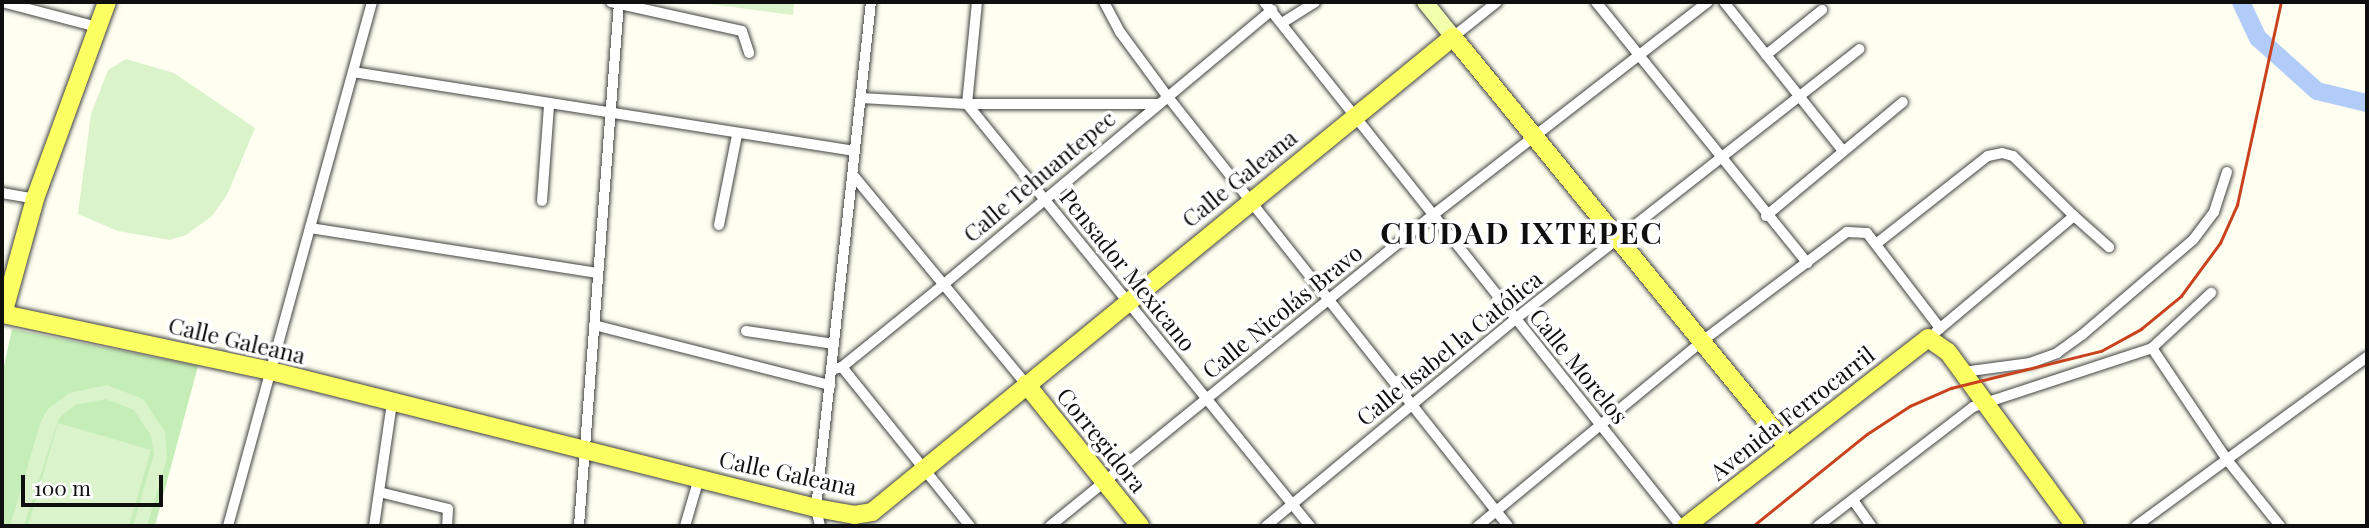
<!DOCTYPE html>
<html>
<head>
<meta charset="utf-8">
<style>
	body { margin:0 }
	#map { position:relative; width:2369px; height:528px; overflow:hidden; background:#fefff1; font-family:"Playfair Display",serif }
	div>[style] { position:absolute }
	.green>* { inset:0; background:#c5edb7 }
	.pitch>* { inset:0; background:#daf3ca }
	.river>* { height:18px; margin:-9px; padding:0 9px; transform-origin:9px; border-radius:9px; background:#b2ccfa }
	.roads { filter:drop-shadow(0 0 2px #424242) drop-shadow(0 0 2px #424242) }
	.street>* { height:10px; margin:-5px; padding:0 5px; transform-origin:5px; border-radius:5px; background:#fff }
	.secondary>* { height:16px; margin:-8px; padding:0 8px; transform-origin:8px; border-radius:8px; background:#f2ffac }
	.primary>* { height:18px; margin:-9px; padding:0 9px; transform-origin:9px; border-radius:9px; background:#fcff61 }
	.rail>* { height:2.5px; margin:-1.25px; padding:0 1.25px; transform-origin:1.25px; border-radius:1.25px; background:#c9421d }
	span { translate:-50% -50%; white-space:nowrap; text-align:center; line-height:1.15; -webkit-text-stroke:7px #fff; paint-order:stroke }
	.street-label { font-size:23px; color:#0f0f0f }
	.district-label { font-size:30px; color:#0f0f0f; font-weight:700; letter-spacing:2px }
	.frame { position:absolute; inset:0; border:4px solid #0f0f0f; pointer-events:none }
	.scale { position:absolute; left:21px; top:475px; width:142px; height:32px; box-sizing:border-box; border:4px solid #0f0f0f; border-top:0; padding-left:9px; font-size:21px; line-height:24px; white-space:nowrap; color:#0f0f0f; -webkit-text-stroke:5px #fff; paint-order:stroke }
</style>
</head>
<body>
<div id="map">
	<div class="green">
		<div style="clip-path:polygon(12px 329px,198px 366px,155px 526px,2px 526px,2px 375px)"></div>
	</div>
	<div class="pitch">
		<div style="clip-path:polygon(695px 2px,794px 2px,793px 15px)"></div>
		<div style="clip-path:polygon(126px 59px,174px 73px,255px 128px,227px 195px,212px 216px,186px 235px,170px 240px,118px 231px,78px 214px,91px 114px,108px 70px)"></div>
		<div style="clip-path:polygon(107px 385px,143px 399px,165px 432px,167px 458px,147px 526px,133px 526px,154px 454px,151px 436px,134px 410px,106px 399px,75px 405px,59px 418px,24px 526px,10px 526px,41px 421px,48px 409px,69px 393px)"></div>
		<div style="clip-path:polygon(58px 423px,151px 450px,129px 526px,28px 526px)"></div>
	</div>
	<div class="river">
		<div style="left:2241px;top:2px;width:40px;rotate:65deg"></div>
		<div style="left:2258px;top:38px;width:79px;rotate:41.9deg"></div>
		<div style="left:2317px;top:91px;width:51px;rotate:13.5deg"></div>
	</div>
	<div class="roads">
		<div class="street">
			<div style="left:2px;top:2px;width:98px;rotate:14.7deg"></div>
			<div style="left:611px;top:2px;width:134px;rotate:12.5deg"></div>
			<div style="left:742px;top:31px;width:23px;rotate:72deg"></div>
			<div style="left:977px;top:2px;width:102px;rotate:95.6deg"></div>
			<div style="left:967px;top:104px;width:544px;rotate:50.9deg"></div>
			<div style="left:1104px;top:2px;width:34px;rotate:62deg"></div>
			<div style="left:1120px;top:32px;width:81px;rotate:53.6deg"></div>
			<div style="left:1168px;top:97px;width:547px;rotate:51.6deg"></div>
			<div style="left:1264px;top:2px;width:670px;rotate:51.49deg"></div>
			<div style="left:1596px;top:2px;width:336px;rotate:51deg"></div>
			<div style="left:1724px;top:2px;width:189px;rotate:51.4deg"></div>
			<div style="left:1282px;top:23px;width:39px;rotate:-32deg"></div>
			<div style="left:1453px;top:37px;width:56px;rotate:-38.5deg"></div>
			<div style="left:1766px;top:55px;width:72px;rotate:-38.8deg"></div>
			<div style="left:353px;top:72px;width:508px;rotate:8.94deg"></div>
			<div style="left:861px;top:98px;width:106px;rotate:3.2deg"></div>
			<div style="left:967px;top:104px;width:191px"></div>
			<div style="left:853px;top:175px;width:271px;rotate:50.4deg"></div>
			<div style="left:2px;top:193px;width:34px;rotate:10deg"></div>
			<div style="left:542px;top:201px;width:95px;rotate:-85.8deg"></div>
			<div style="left:1766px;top:216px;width:178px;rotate:-39.8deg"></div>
			<div style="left:2074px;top:216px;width:47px;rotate:41.5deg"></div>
			<div style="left:719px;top:225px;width:92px;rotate:-78.7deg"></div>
			<div style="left:310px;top:228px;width:291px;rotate:8.9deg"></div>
			<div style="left:1876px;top:244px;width:142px;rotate:-38.2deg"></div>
			<div style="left:1988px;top:156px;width:14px;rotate:-12deg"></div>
			<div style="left:2002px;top:153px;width:11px;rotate:15deg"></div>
			<div style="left:2013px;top:156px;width:86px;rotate:44.5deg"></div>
			<div style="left:2074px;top:216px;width:180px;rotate:140deg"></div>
			<div style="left:594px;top:325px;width:244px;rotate:14.3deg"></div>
			<div style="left:746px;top:331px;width:89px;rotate:8.4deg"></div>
			<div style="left:2152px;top:348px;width:136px;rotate:56.1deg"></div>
			<div style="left:2228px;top:461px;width:83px;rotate:51.3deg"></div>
			<div style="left:842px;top:367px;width:204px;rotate:51.2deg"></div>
			<div style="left:831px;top:370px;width:11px;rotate:-15deg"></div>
			<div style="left:842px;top:367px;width:130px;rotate:-39.1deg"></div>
			<div style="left:943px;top:285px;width:429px;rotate:-39.9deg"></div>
			<div style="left:1963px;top:372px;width:68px;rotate:-7.7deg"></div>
			<div style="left:2030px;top:363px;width:29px;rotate:-20deg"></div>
			<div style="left:2057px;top:353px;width:31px;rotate:-36deg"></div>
			<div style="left:2082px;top:335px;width:146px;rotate:-40.6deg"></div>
			<div style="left:2193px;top:240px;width:35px;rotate:-53deg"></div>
			<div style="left:2214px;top:212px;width:42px;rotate:-72deg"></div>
			<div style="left:379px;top:492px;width:71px;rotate:13.8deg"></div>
			<div style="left:448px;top:509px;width:17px;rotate:93deg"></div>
			<div style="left:1853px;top:500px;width:32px;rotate:55deg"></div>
			<div style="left:228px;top:526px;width:543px;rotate:-74.63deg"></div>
			<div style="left:374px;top:526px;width:124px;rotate:-81.7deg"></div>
			<div style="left:579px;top:526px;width:526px;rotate:-85.63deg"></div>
			<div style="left:685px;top:526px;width:50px;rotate:-73.7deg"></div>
			<div style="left:820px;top:526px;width:18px;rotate:-103deg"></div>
			<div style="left:816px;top:508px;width:509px;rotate:-83.8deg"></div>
			<div style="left:1050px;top:526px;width:493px;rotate:-39.1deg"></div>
			<div style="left:1433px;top:215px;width:348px;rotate:-37.8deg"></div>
			<div style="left:1266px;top:526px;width:322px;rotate:-39.7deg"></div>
			<div style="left:1514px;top:320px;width:439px;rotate:-38.1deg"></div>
			<div style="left:1478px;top:526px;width:289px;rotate:-39.5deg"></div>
			<div style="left:1701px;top:342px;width:183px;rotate:-37deg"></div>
			<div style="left:1847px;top:232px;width:20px;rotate:3deg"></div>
			<div style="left:1867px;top:233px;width:120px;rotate:52.5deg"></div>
			<div style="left:1818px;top:526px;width:195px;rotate:-37.5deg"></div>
			<div style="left:1973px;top:407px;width:188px;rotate:-18.2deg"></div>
			<div style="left:2152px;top:348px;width:81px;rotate:-43deg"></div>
			<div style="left:2136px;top:526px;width:286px;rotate:-36.2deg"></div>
		</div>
		<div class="secondary">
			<div style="left:1425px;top:2px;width:45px;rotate:51.3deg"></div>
		</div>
		<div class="primary">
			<div style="left:107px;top:2px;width:210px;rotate:110.1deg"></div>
			<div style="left:35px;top:199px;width:119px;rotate:105.5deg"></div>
			<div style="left:3px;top:314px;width:274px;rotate:12deg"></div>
			<div style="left:271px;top:371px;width:562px;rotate:14.11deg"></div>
			<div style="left:816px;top:508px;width:39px;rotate:10deg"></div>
			<div style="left:854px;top:515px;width:18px;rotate:-9deg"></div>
			<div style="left:872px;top:512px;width:750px;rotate:-39.27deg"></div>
			<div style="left:1453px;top:37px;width:529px;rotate:50.75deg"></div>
			<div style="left:1026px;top:384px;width:182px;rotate:51.2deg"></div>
			<div style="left:1686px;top:526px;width:306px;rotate:-37.8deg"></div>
			<div style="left:1928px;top:338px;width:24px;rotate:35deg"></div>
			<div style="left:1948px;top:352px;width:215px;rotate:53.9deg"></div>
		</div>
	</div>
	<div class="rail">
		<div style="left:1753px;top:526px;width:146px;rotate:-38.9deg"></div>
		<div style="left:1867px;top:434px;width:51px;rotate:-33.1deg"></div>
		<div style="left:1910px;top:406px;width:45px;rotate:-23.7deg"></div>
		<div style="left:1951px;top:388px;width:154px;rotate:-13.9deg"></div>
		<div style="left:2101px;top:351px;width:46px;rotate:-28.8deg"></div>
		<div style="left:2141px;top:329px;width:52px;rotate:-39.5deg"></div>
		<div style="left:2181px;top:296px;width:66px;rotate:-53.7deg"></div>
		<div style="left:2220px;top:243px;width:42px;rotate:-65.9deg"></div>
		<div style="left:2237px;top:205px;width:208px;rotate:-77.8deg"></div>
	</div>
	<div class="street-label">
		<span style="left:1039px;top:176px;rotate:-40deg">Calle Tehuantepec</span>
		<span style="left:1239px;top:178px;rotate:-39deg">Calle Galeana</span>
		<span style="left:1128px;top:270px;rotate:51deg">Pensador Mexicano</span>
		<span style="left:1282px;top:311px;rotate:-39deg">Calle Nicolás Bravo</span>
		<span style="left:237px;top:340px;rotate:13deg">Calle Galeana</span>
		<span style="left:1449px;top:348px;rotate:-39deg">Calle Isabel la Católica</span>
		<span style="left:1579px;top:366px;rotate:51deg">Calle Morelos</span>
		<span style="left:1792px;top:413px;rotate:-38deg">Avenida Ferrocarril</span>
		<span style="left:1102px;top:440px;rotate:51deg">Corregidora</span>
		<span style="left:788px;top:473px;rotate:12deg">Calle Galeana</span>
	</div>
	<div class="district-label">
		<span style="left:1522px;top:232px">CIUDAD IXTEPEC</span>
	</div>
	<div class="frame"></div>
	<div class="scale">100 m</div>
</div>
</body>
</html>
